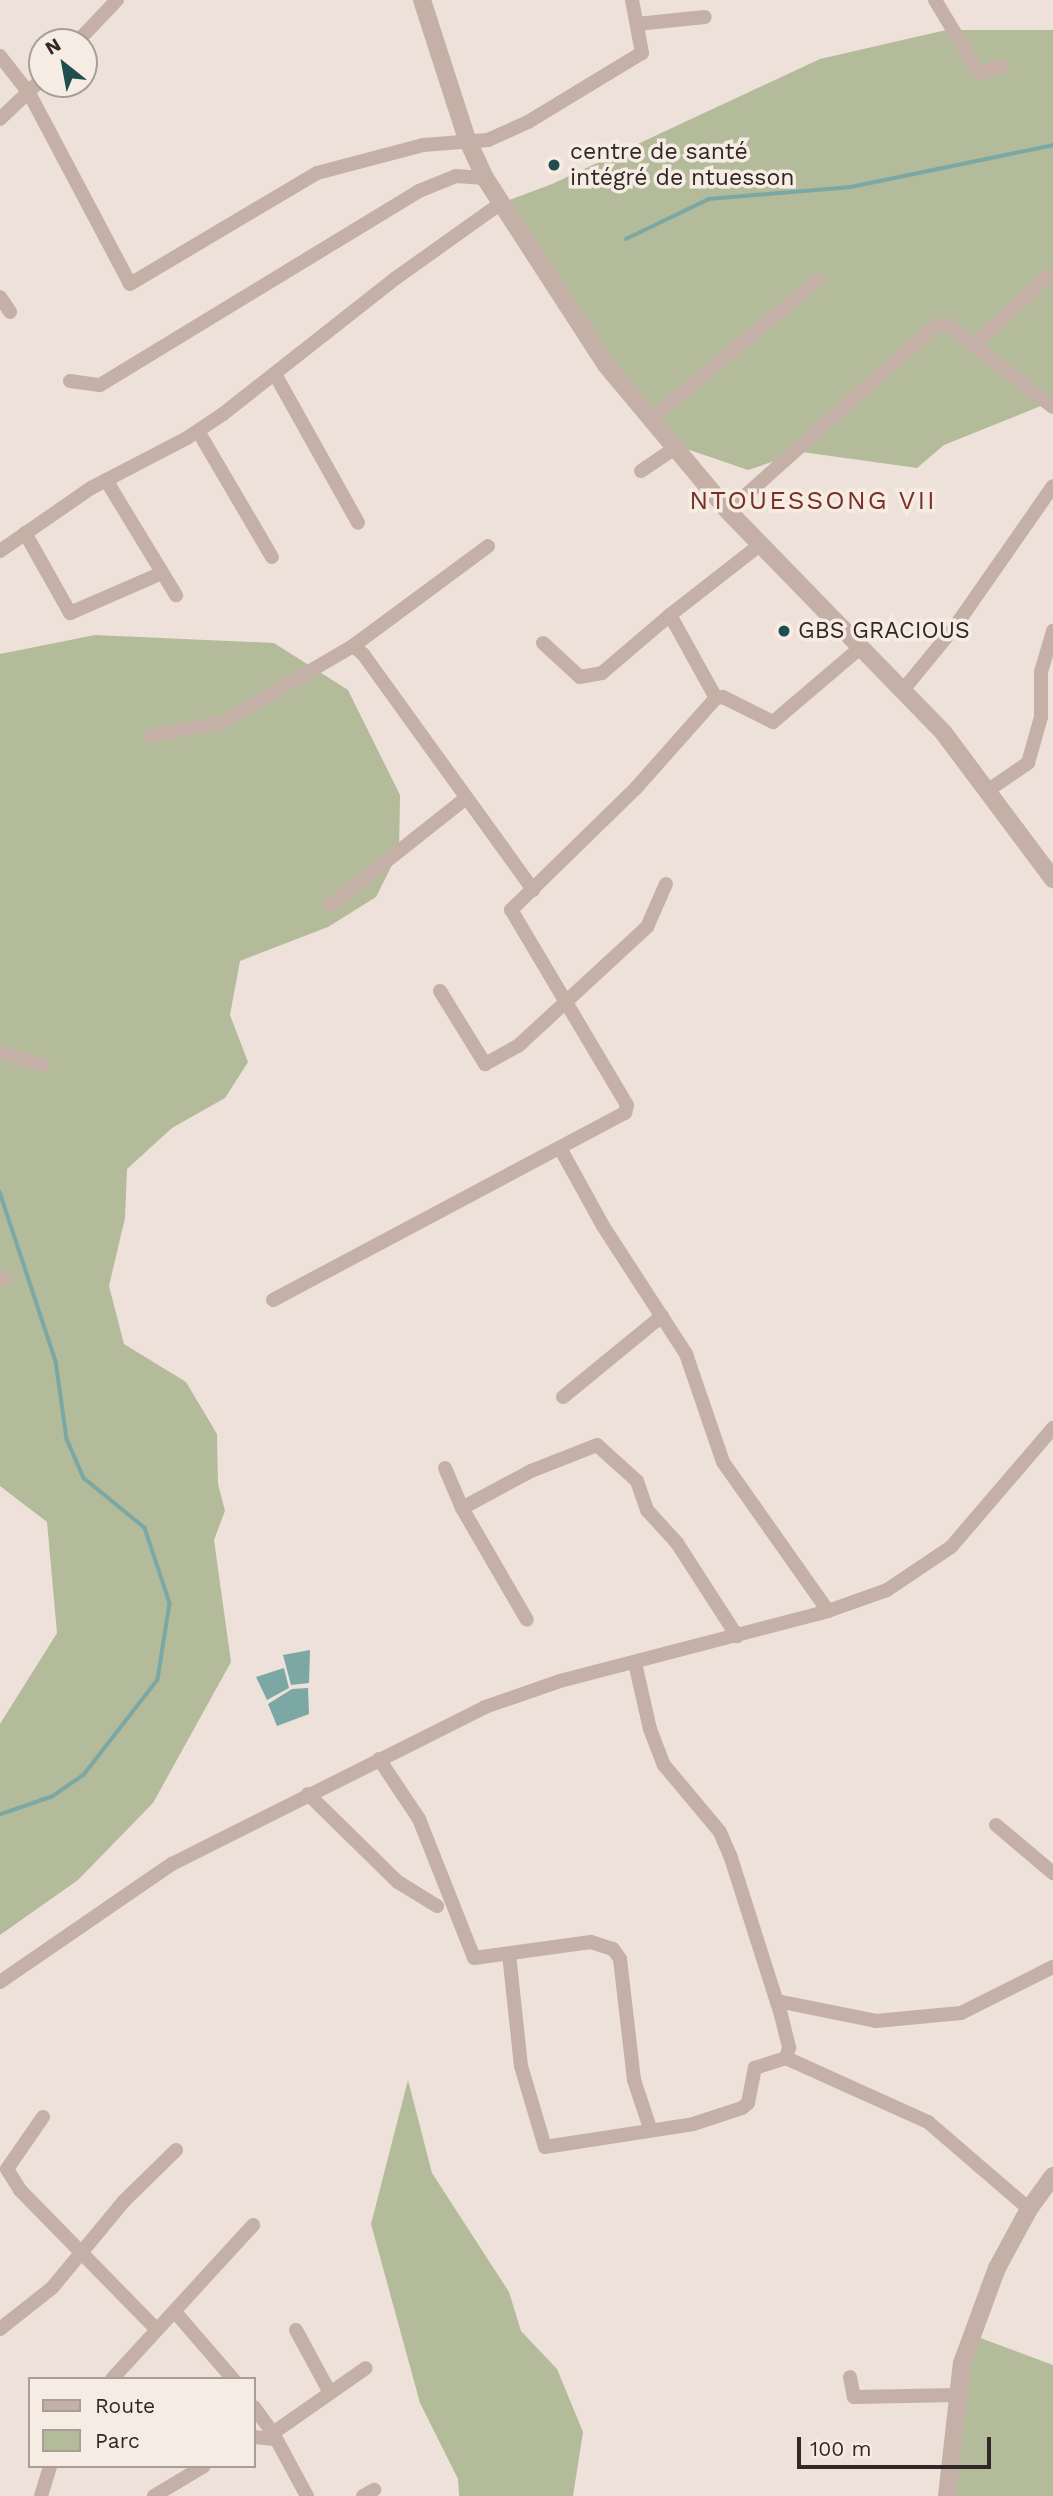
<!DOCTYPE html>
<html>
<head>
<meta charset="utf-8">
<style>
	body { margin:0 }
	#map { position:relative; width:1053px; height:2496px; overflow:hidden; background:#eee1d9; font-family:"Work Sans",sans-serif }
	div>[style] { position:absolute }
	.green>* { inset:0; background:#b4bb9a }
	.water>* { inset:0; background:#7ba8a4 }
	.stream>* { height:3.5px; margin:-1.75px; padding:0 1.75px; transform-origin:1.75px; border-radius:1.75px; background:#7ba8a4 }
	.minor>* { height:14px; margin:-7px; padding:0 7px; transform-origin:7px; border-radius:7px; background:#c4b0a6 }
	.tertiary>* { height:18px; margin:-9px; padding:0 9px; transform-origin:9px; border-radius:9px; background:#c4b0a6 }
	.dots>* { width:19px; height:19px; translate:-50% -50%; box-sizing:border-box; border:4px solid #f6ece4; border-radius:50% }
	span { translate:-50% -50%; white-space:nowrap; text-align:center; line-height:1.15; -webkit-text-stroke:7px #f6ece4; paint-order:stroke }
	.poi-label { font-size:23px; color:#312826 }
	.left { translate:0 -50%; text-align:left }
	.quarter-label { font-size:26px; color:#783127; letter-spacing:2px }
	.legend { position:absolute; left:28px; top:2377px; width:228px; height:91px; box-sizing:border-box; background:#f6ece4; border:2px solid #a79e98; margin:0; padding:9px 12px; list-style:none; font-size:21px; color:#312826 }
	.legend li { display:flex; align-items:center; gap:14px; height:35px }
	.legend b { width:35px; border:2px solid #a79e98 }
	.north { position:absolute; left:28px; top:28px; width:70px; height:70px; box-sizing:border-box; background:#f6ece4; border:2px solid #a79e98; border-radius:50%; rotate:329deg; font-size:19px; font-weight:700; line-height:28px; text-align:center; color:#312826 }
	.north::after { content:''; display:block; margin:auto; width:24px; height:32px; background:#204e4c; clip-path:polygon(50% 0,100% 100%,50% 72%,0 100%) }
	.scale { position:absolute; left:797px; top:2437px; width:194px; height:32px; box-sizing:border-box; border:4px solid #312826; border-top:0; padding-left:9px; font-size:21px; line-height:24px; white-space:nowrap; color:#312826; -webkit-text-stroke:5px #f6ece4; paint-order:stroke }
</style>
</head>
<body>
<div id="map">
	<div class="green">
		<div style="clip-path:polygon(946px 30px,1053px 30px,1053px 401px,944px 445px,917px 468px,802px 452px,748px 470px,678px 446px,651px 419px,501px 203px,552px 184px,820px 59px)"></div>
		<div style="clip-path:polygon(95px 635px,274px 643px,348px 690px,400px 795px,399px 851px,376px 897px,328px 927px,240px 961px,230px 1015px,248px 1062px,225px 1098px,172px 1128px,127px 1169px,125px 1218px,109px 1286px,124px 1344px,186px 1382px,217px 1434px,218px 1484px,225px 1511px,214px 1540px,231px 1662px,153px 1803px,78px 1880px,0 1935px,0 1724px,57px 1633px,47px 1522px,0 1486px,0 654px)"></div>
		<div style="clip-path:polygon(408px 2080px,432px 2173px,509px 2292px,521px 2331px,557px 2369px,583px 2432px,573px 2496px,459px 2496px,458px 2479px,420px 2403px,371px 2224px)"></div>
		<div style="clip-path:polygon(975px 2336px,1053px 2365px,1053px 2496px,945px 2496px)"></div>
	</div>
	<div class="water">
		<div style="clip-path:polygon(310px 1650px,309px 1683px,291px 1685px,283px 1655px)"></div>
		<div style="clip-path:polygon(284px 1668px,289px 1688px,267px 1700px,256px 1677px)"></div>
		<div style="clip-path:polygon(308px 1688px,309px 1714px,277px 1726px,268px 1704px,292px 1689px)"></div>
	</div>
	<div class="stream">
		<div style="left:626px;top:239px;width:92px;rotate:-25.7deg"></div>
		<div style="left:709px;top:199px;width:143px;rotate:-4.8deg"></div>
		<div style="left:851px;top:187px;width:206px;rotate:-11.7deg"></div>
		<div style="left:0;top:1192px;width:178px;rotate:71.7deg"></div>
		<div style="left:56px;top:1361px;width:79px;rotate:82deg"></div>
		<div style="left:67px;top:1439px;width:43px;rotate:66.4deg"></div>
		<div style="left:84px;top:1478px;width:79px;rotate:39.3deg"></div>
		<div style="left:145px;top:1528px;width:79px;rotate:71.6deg"></div>
		<div style="left:170px;top:1603px;width:78px;rotate:98.9deg"></div>
		<div style="left:158px;top:1680px;width:120px;rotate:127.9deg"></div>
		<div style="left:84px;top:1775px;width:39px;rotate:145deg"></div>
		<div style="left:52px;top:1797px;width:55px;rotate:160.9deg"></div>
	</div>
	<div class="minor">
		<div style="left:935px;top:0;width:85px;rotate:58.9deg"></div>
		<div style="left:979px;top:73px;width:24px;rotate:-17deg"></div>
		<div style="left:637px;top:24px;width:68px;rotate:-5.9deg"></div>
		<div style="left:77px;top:42px;width:58px;rotate:-46.4deg"></div>
		<div style="left:0;top:56px;width:47px;rotate:51.9deg"></div>
		<div style="left:29px;top:93px;width:216px;rotate:62.1deg"></div>
		<div style="left:130px;top:284px;width:217px;rotate:-30.7deg"></div>
		<div style="left:317px;top:173px;width:110px;rotate:-14.8deg"></div>
		<div style="left:423px;top:145px;width:65px;rotate:-4.4deg"></div>
		<div style="left:488px;top:140px;width:44px;rotate:-24.2deg"></div>
		<div style="left:528px;top:122px;width:133px;rotate:-31.2deg"></div>
		<div style="left:642px;top:53px;width:54px;rotate:-100.7deg"></div>
		<div style="left:0;top:119px;width:58px;rotate:-43.6deg"></div>
		<div style="left:0;top:297px;width:18px;rotate:56deg"></div>
		<div style="left:974px;top:345px;width:101px;rotate:-43deg"></div>
		<div style="left:276px;top:376px;width:168px;rotate:60.8deg"></div>
		<div style="left:70px;top:381px;width:30px;rotate:8deg"></div>
		<div style="left:100px;top:385px;width:373px;rotate:-31.3deg"></div>
		<div style="left:419px;top:191px;width:40px;rotate:-22deg"></div>
		<div style="left:456px;top:176px;width:29px;rotate:4deg"></div>
		<div style="left:651px;top:419px;width:217px;rotate:-39.8deg"></div>
		<div style="left:198px;top:431px;width:146px;rotate:59.6deg"></div>
		<div style="left:641px;top:471px;width:45px;rotate:-34deg"></div>
		<div style="left:106px;top:480px;width:135px;rotate:58.7deg"></div>
		<div style="left:728px;top:511px;width:278px;rotate:-41.8deg"></div>
		<div style="left:935px;top:326px;width:13px;rotate:-4deg"></div>
		<div style="left:948px;top:325px;width:133px;rotate:38deg"></div>
		<div style="left:25px;top:533px;width:92px;rotate:60.6deg"></div>
		<div style="left:70px;top:613px;width:100px;rotate:-23.5deg"></div>
		<div style="left:0;top:551px;width:111px;rotate:-34.7deg"></div>
		<div style="left:91px;top:488px;width:108px;rotate:-27.5deg"></div>
		<div style="left:187px;top:438px;width:43px;rotate:-33.7deg"></div>
		<div style="left:223px;top:414px;width:220px;rotate:-38.2deg"></div>
		<div style="left:396px;top:278px;width:129px;rotate:-35.5deg"></div>
		<div style="left:543px;top:643px;width:50px;rotate:42.6deg"></div>
		<div style="left:580px;top:677px;width:22px;rotate:-10deg"></div>
		<div style="left:602px;top:673px;width:89px;rotate:-40.5deg"></div>
		<div style="left:353px;top:646px;width:168px;rotate:-36.5deg"></div>
		<div style="left:903px;top:690px;width:80px;rotate:-50.6deg"></div>
		<div style="left:954px;top:628px;width:173px;rotate:-55.1deg"></div>
		<div style="left:716px;top:698px;width:95px;rotate:-119deg"></div>
		<div style="left:670px;top:615px;width:115px;rotate:-38deg"></div>
		<div style="left:151px;top:736px;width:73px;rotate:-11deg"></div>
		<div style="left:223px;top:722px;width:151px;rotate:-30.3deg"></div>
		<div style="left:353px;top:646px;width:13px;rotate:39deg"></div>
		<div style="left:363px;top:654px;width:291px;rotate:54.2deg"></div>
		<div style="left:987px;top:791px;width:50px;rotate:-34.3deg"></div>
		<div style="left:1028px;top:763px;width:48px;rotate:-74.2deg"></div>
		<div style="left:1041px;top:717px;width:45px;rotate:-90deg"></div>
		<div style="left:1041px;top:672px;width:43px;rotate:-73.7deg"></div>
		<div style="left:331px;top:905px;width:172px;rotate:-38.4deg"></div>
		<div style="left:440px;top:991px;width:86px;rotate:58.3deg"></div>
		<div style="left:485px;top:1064px;width:38px;rotate:-29deg"></div>
		<div style="left:518px;top:1046px;width:176px;rotate:-42.7deg"></div>
		<div style="left:647px;top:927px;width:47px;rotate:-66.2deg"></div>
		<div style="left:0;top:1052px;width:44px;rotate:17.2deg"></div>
		<div style="left:560px;top:1148px;width:89px;rotate:61.1deg"></div>
		<div style="left:603px;top:1226px;width:153px;rotate:57deg"></div>
		<div style="left:686px;top:1354px;width:114px;rotate:71.1deg"></div>
		<div style="left:723px;top:1462px;width:182px;rotate:54.8deg"></div>
		<div style="left:0;top:1277px;width:5px;rotate:22deg"></div>
		<div style="left:273px;top:1300px;width:399px;rotate:-28deg"></div>
		<div style="left:625px;top:1113px;width:8px;rotate:-76deg"></div>
		<div style="left:627px;top:1105px;width:227px;rotate:-120.7deg"></div>
		<div style="left:511px;top:910px;width:175px;rotate:-44.3deg"></div>
		<div style="left:636px;top:788px;width:120px;rotate:-48.4deg"></div>
		<div style="left:716px;top:698px;width:7px;rotate:-8deg"></div>
		<div style="left:723px;top:697px;width:56px;rotate:26.6deg"></div>
		<div style="left:773px;top:722px;width:116px;rotate:-40.4deg"></div>
		<div style="left:563px;top:1397px;width:128px;rotate:-39.3deg"></div>
		<div style="left:445px;top:1468px;width:43px;rotate:67deg"></div>
		<div style="left:462px;top:1508px;width:129px;rotate:59.9deg"></div>
		<div style="left:462px;top:1508px;width:78px;rotate:-28.2deg"></div>
		<div style="left:531px;top:1471px;width:71px;rotate:-21.5deg"></div>
		<div style="left:597px;top:1445px;width:54px;rotate:42deg"></div>
		<div style="left:637px;top:1481px;width:31px;rotate:71deg"></div>
		<div style="left:647px;top:1510px;width:45px;rotate:47.7deg"></div>
		<div style="left:677px;top:1543px;width:111px;rotate:57.2deg"></div>
		<div style="left:635px;top:1663px;width:68px;rotate:77.2deg"></div>
		<div style="left:650px;top:1729px;width:39px;rotate:69deg"></div>
		<div style="left:664px;top:1765px;width:87px;rotate:50.1deg"></div>
		<div style="left:720px;top:1832px;width:25px;rotate:67deg"></div>
		<div style="left:730px;top:1855px;width:168px;rotate:72.3deg"></div>
		<div style="left:781px;top:2015px;width:34px;rotate:76deg"></div>
		<div style="left:789px;top:2048px;width:10px;rotate:107deg"></div>
		<div style="left:786px;top:2058px;width:156px;rotate:24.3deg"></div>
		<div style="left:928px;top:2122px;width:133px;rotate:40.7deg"></div>
		<div style="left:379px;top:1759px;width:72px;rotate:56.3deg"></div>
		<div style="left:419px;top:1819px;width:149px;rotate:68.4deg"></div>
		<div style="left:474px;top:1958px;width:118px;rotate:-7.8deg"></div>
		<div style="left:591px;top:1942px;width:23px;rotate:18deg"></div>
		<div style="left:613px;top:1949px;width:12px;rotate:55deg"></div>
		<div style="left:620px;top:1959px;width:122px;rotate:83.4deg"></div>
		<div style="left:634px;top:2080px;width:51px;rotate:71.6deg"></div>
		<div style="left:308px;top:1794px;width:126px;rotate:44.4deg"></div>
		<div style="left:398px;top:1882px;width:46px;rotate:31.6deg"></div>
		<div style="left:996px;top:1825px;width:75px;rotate:40.1deg"></div>
		<div style="left:509px;top:1954px;width:113px;rotate:83.9deg"></div>
		<div style="left:521px;top:2066px;width:84px;rotate:73.5deg"></div>
		<div style="left:545px;top:2147px;width:150px;rotate:-8.8deg"></div>
		<div style="left:693px;top:2124px;width:52px;rotate:-18.1deg"></div>
		<div style="left:742px;top:2108px;width:8px;rotate:-40deg"></div>
		<div style="left:748px;top:2103px;width:36px;rotate:-79deg"></div>
		<div style="left:755px;top:2068px;width:33px;rotate:-18deg"></div>
		<div style="left:0;top:1982px;width:209px;rotate:-34.5deg"></div>
		<div style="left:172px;top:1864px;width:350px;rotate:-26.6deg"></div>
		<div style="left:485px;top:1707px;width:79px;rotate:-19.1deg"></div>
		<div style="left:560px;top:1681px;width:277px;rotate:-14.6deg"></div>
		<div style="left:828px;top:1611px;width:63px;rotate:-19.6deg"></div>
		<div style="left:887px;top:1590px;width:77px;rotate:-33.9deg"></div>
		<div style="left:951px;top:1547px;width:157px;rotate:-49.4deg"></div>
		<div style="left:777px;top:2001px;width:101px;rotate:11.4deg"></div>
		<div style="left:876px;top:2021px;width:85px;rotate:-5.4deg"></div>
		<div style="left:961px;top:2013px;width:103px;rotate:-26.6deg"></div>
		<div style="left:43px;top:2117px;width:63px;rotate:124.7deg"></div>
		<div style="left:7px;top:2169px;width:25px;rotate:58deg"></div>
		<div style="left:20px;top:2190px;width:193px;rotate:45.6deg"></div>
		<div style="left:175px;top:2312px;width:89px;rotate:49.1deg"></div>
		<div style="left:0;top:2329px;width:66px;rotate:-38.3deg"></div>
		<div style="left:52px;top:2288px;width:113px;rotate:-50.4deg"></div>
		<div style="left:124px;top:2201px;width:73px;rotate:-44.4deg"></div>
		<div style="left:296px;top:2330px;width:69px;rotate:61.6deg"></div>
		<div style="left:850px;top:2377px;width:20px;rotate:79deg"></div>
		<div style="left:854px;top:2397px;width:104px;rotate:-1.1deg"></div>
		<div style="left:112px;top:2379px;width:209px;rotate:-47.5deg"></div>
		<div style="left:254px;top:2407px;width:32px;rotate:54deg"></div>
		<div style="left:254px;top:2437px;width:20px;rotate:6deg"></div>
		<div style="left:41px;top:2496px;width:31px;rotate:-73deg"></div>
		<div style="left:154px;top:2496px;width:58px;rotate:-31deg"></div>
		<div style="left:307px;top:2496px;width:72px;rotate:-118.4deg"></div>
		<div style="left:273px;top:2433px;width:113px;rotate:-35deg"></div>
		<div style="left:363px;top:2496px;width:13px;rotate:-29deg"></div>
	</div>
	<div class="tertiary">
		<div style="left:422px;top:0;width:146px;rotate:72.1deg"></div>
		<div style="left:467px;top:139px;width:43px;rotate:65.2deg"></div>
		<div style="left:485px;top:178px;width:223px;rotate:57.1deg"></div>
		<div style="left:606px;top:365px;width:190px;rotate:50.1deg"></div>
		<div style="left:728px;top:511px;width:308px;rotate:45.8deg"></div>
		<div style="left:943px;top:732px;width:184px;rotate:53.2deg"></div>
		<div style="left:947px;top:2496px;width:134px;rotate:-83.6deg"></div>
		<div style="left:962px;top:2363px;width:101px;rotate:-69.8deg"></div>
		<div style="left:997px;top:2268px;width:67px;rotate:-61.5deg"></div>
		<div style="left:1029px;top:2209px;width:41px;rotate:-54deg"></div>
	</div>
	<div class="dots">
		<div style="left:554px;top:165px;background:#204e4c"></div>
		<div style="left:784px;top:631px;background:#204e4c"></div>
	</div>
	<div class="poi-label">
		<span class="left" style="left:570px;top:165px">centre de santé<br>intégré de ntuesson</span>
		<span class="left" style="left:798px;top:631px">GBS GRACIOUS</span>
	</div>
	<div class="quarter-label">
		<span style="left:813px;top:501px">NTOUESSONG VII</span>
	</div>
	<ul class="legend">
	<li><b style="height:9px;background:#c4b0a6"></b>Route</li>
	<li><b style="height:19px;background:#b4bb9a"></b>Parc</li>
	</ul>
	<div class="north">N</div>
	<div class="scale">100 m</div>
</div>
</body>
</html>
